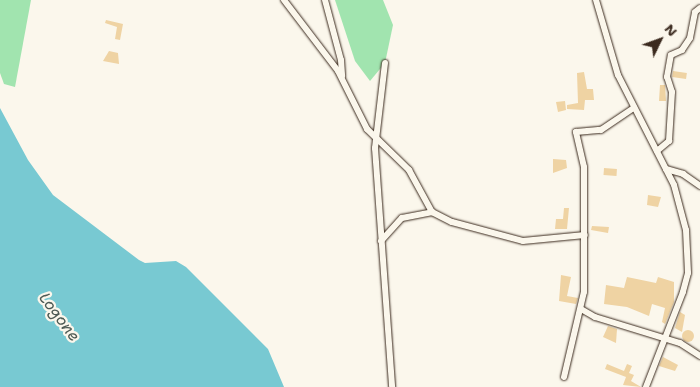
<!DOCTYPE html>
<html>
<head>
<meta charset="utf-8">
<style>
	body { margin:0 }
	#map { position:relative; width:700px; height:387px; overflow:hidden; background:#fbf7ec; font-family:"Shantell Sans",sans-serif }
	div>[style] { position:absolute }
	.green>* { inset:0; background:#a1e4af }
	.water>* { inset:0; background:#78c9d2 }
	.building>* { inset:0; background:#efd3a3; transform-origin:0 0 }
	.round { border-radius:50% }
	.roads { filter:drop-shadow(0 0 1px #3b2a1e) drop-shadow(0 0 1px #3b2a1e) }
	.street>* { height:6px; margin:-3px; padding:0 3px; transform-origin:3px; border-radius:3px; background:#fbf7ec }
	span { translate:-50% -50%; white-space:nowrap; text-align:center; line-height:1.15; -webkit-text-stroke:4.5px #fbf7ec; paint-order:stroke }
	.water-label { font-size:16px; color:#4d5a54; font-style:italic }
	.north { position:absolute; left:635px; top:15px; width:50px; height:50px; -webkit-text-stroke:4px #fbf7ec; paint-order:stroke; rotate:48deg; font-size:14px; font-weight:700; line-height:20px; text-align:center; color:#3b2a1e }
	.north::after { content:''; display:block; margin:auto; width:18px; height:22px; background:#3b2a1e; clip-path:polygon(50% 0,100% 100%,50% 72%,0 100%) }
</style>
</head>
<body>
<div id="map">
	<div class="green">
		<div style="clip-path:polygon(0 0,31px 0,15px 87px,4px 84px,0 73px)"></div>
		<div style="clip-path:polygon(335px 0,383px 0,393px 25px,385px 63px,370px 81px,355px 61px)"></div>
	</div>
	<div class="water">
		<div style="clip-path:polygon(0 108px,28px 160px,53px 195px,139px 260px,145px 263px,176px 261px,186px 267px,268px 349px,284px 387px,0 387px)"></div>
	</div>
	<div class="building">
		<div style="clip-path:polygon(106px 20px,123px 24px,120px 40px,115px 39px,117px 27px,105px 23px)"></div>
		<div style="clip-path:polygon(109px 51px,118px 53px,119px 64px,103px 61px)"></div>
		<div style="left:673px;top:71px;width:14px;height:6px;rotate:8deg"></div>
		<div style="clip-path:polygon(584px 72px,587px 89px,593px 89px,594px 100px,585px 100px,584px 110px,567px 109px,567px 105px,578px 103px,577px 73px)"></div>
		<div style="clip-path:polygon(660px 85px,665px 85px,666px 101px,659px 101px)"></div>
		<div style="clip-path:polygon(565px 101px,566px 110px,558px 112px,556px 102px)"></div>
		<div style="clip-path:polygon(553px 159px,566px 160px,567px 168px,553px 173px)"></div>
		<div style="left:604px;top:168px;width:13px;height:7px;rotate:4deg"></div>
		<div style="clip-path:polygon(648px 195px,661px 197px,658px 207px,647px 205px)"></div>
		<div style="clip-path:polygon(564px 208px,569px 208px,567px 229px,555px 229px,556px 219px,563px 219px)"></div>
		<div style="clip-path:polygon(592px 226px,609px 227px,608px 233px,591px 230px)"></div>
		<div style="clip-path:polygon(561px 275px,571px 277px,567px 296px,578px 298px,576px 304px,559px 301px)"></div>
		<div style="clip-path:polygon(627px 277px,656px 283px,658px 277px,674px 282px,674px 302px,665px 324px,662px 322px,665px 308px,652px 304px,649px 316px,627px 307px,604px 304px,606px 285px,624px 288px)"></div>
		<div style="clip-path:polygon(680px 312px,685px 315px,682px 332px,675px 328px)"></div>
		<div style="clip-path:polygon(608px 326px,617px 329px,616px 343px,603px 337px)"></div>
		<div class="round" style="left:682px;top:330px;width:12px;height:12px"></div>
		<div style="clip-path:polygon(663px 357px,678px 365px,675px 371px,659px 366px)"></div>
		<div style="clip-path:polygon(607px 364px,624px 371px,627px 364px,632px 366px,629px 373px,634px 375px,631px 381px,641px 387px,623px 385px,626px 377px,605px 369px)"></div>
	</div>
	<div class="roads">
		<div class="street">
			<div style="left:284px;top:0;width:89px;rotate:52.7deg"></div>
			<div style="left:338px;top:71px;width:65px;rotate:63.4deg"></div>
			<div style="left:367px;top:129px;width:59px;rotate:44.3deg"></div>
			<div style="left:409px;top:170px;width:48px;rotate:61.3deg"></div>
			<div style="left:432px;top:212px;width:22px;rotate:27deg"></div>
			<div style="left:452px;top:222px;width:73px;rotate:15deg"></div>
			<div style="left:523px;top:241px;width:62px;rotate:-5.5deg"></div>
			<div style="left:325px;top:0;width:62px;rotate:75.1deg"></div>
			<div style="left:341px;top:60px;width:16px;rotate:86deg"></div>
			<div style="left:596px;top:0;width:78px;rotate:73.7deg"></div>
			<div style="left:618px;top:75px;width:123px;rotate:63deg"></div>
			<div style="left:674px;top:185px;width:47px;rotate:75.1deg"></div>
			<div style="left:686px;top:230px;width:43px;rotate:87.3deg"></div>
			<div style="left:688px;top:273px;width:20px;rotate:105deg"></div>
			<div style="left:683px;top:292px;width:102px;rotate:111.3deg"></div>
			<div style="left:385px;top:63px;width:86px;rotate:96.7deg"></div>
			<div style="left:375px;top:148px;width:240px;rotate:85.9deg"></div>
			<div style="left:657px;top:151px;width:16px;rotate:-40deg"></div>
			<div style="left:669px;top:141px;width:49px;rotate:-86.5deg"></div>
			<div style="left:672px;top:92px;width:16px;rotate:-108deg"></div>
			<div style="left:667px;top:77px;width:22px;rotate:-80deg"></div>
			<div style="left:671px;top:55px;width:12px;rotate:-24deg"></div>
			<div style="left:682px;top:50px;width:14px;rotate:-56deg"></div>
			<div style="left:690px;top:38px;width:26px;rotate:-79deg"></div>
			<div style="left:695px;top:12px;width:6px;rotate:-39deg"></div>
			<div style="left:666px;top:169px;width:18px;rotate:16deg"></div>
			<div style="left:683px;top:174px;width:21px;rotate:35deg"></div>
			<div style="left:381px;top:241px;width:31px;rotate:-48deg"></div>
			<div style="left:402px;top:218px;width:31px;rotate:-11deg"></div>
			<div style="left:581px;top:309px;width:16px;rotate:30deg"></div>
			<div style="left:595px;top:317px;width:89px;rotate:17deg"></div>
			<div style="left:680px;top:343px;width:24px;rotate:33deg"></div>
			<div style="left:564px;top:377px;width:87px;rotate:-76.8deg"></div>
			<div style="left:584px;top:292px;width:125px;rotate:-90deg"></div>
			<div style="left:584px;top:167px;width:36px;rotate:-103deg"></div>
			<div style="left:576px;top:132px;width:25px;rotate:-5deg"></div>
			<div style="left:601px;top:130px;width:40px;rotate:-34deg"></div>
		</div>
	</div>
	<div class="water-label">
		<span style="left:59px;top:317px;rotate:53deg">Logone</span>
	</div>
	<div class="north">N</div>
</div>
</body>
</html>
